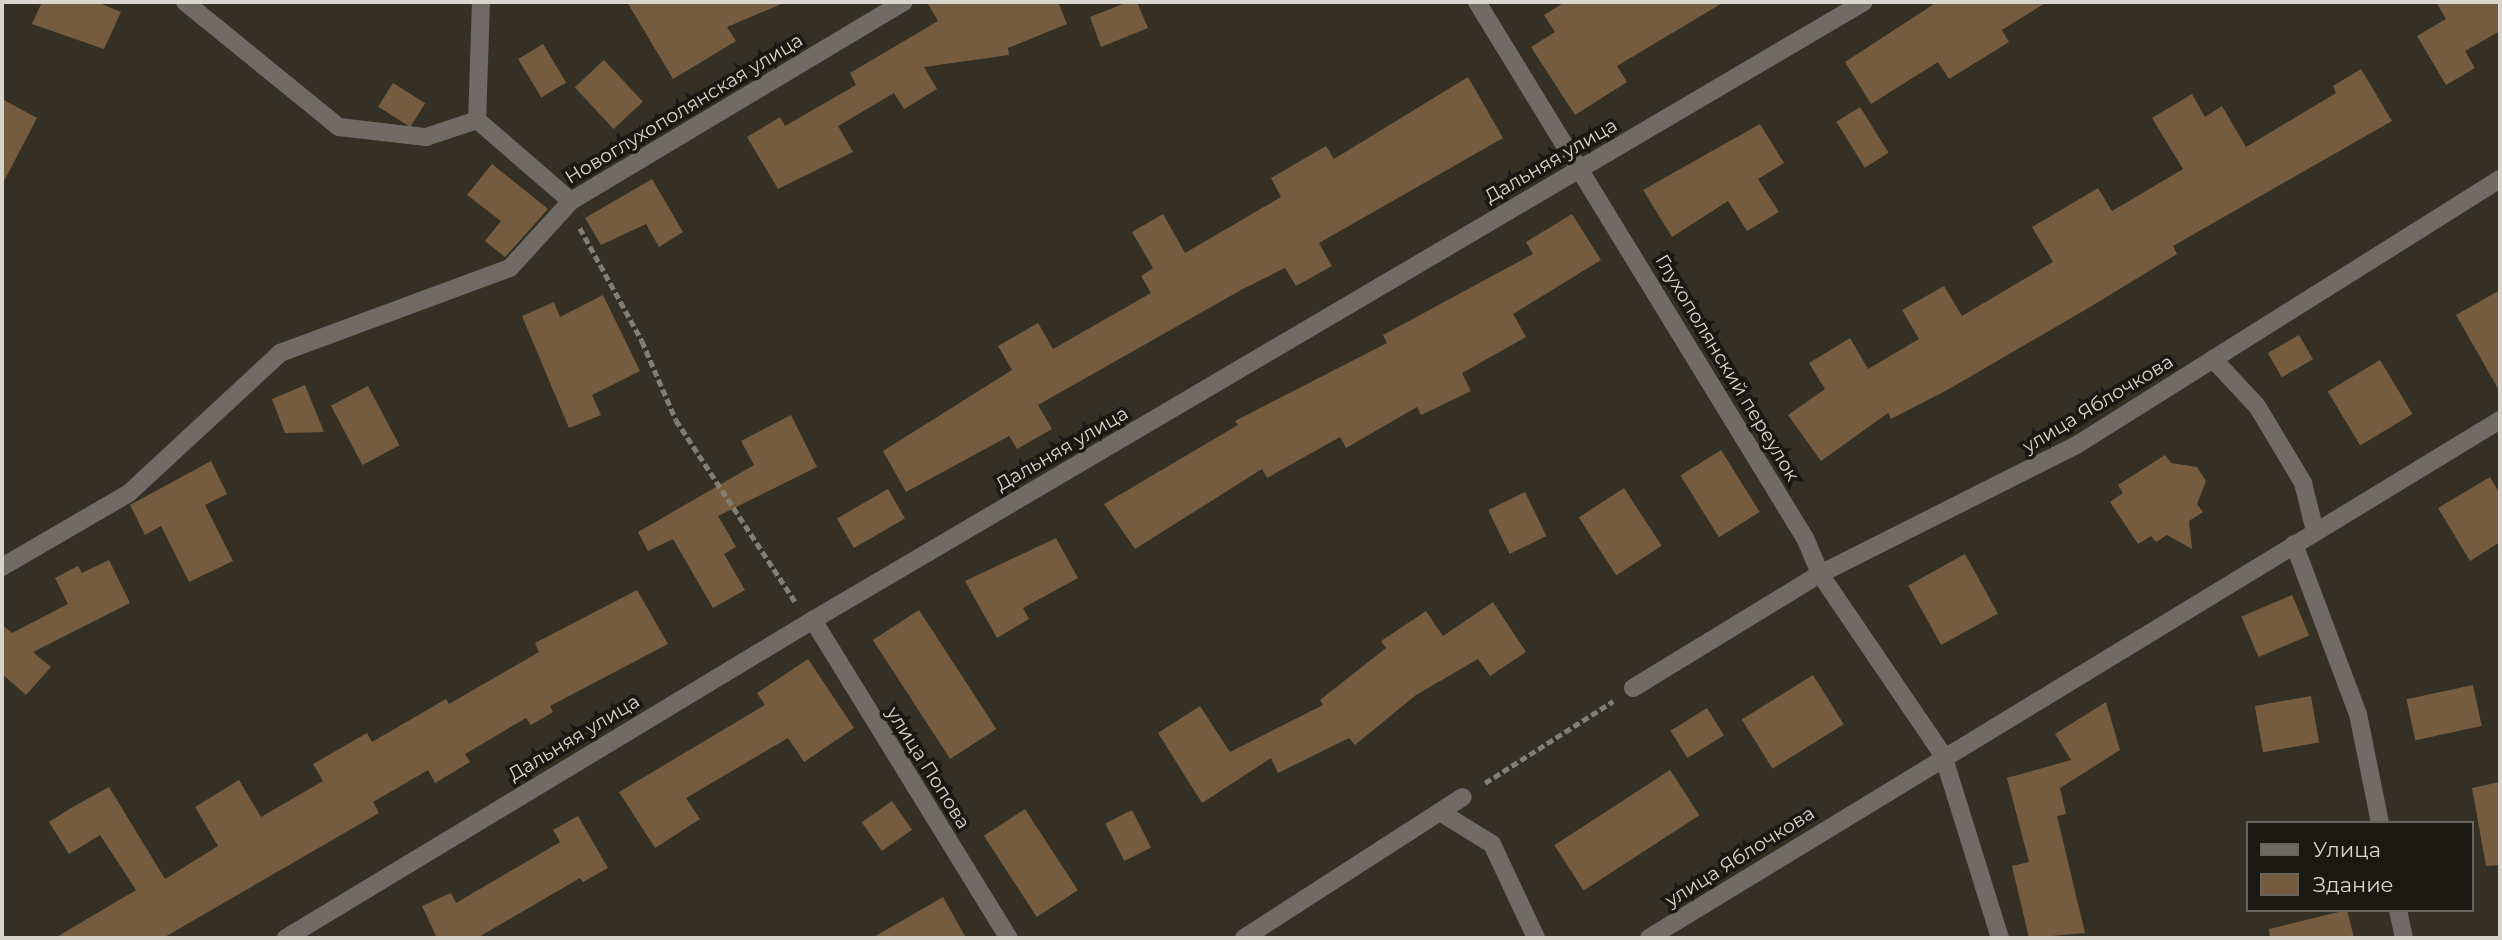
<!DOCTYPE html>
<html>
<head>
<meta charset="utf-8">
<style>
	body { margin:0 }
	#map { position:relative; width:2502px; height:940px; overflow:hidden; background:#343024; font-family:Montserrat,sans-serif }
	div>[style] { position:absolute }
	.building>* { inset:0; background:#765c3f; transform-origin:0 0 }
	.path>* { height:4.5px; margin-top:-2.25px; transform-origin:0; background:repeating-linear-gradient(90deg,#817e74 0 7px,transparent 0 10.5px) }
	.minor>* { height:18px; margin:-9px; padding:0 9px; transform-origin:9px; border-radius:9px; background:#716b67 }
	span { translate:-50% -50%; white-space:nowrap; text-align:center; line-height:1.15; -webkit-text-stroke:7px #1a1813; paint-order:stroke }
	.street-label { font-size:19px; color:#d7d5cd }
	.frame { position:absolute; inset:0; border:4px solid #d7d5cd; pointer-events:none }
	.legend { position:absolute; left:2246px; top:821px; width:228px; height:91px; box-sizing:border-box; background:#1a1813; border:2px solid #66645d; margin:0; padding:9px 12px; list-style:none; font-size:21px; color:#d7d5cd }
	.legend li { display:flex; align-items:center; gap:14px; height:35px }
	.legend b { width:35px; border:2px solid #66645d }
</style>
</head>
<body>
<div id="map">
	<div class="building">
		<div style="clip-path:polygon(42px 2px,97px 2px,121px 12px,104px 49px,32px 24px)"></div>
		<div style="clip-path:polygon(627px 2px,786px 2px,727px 27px,736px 41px,673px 79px)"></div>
		<div style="clip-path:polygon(927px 2px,1058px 2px,1067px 24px,1008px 48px,1009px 55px,924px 67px,937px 89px,904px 109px,894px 93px,838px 126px,853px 152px,778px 189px,747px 137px,780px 117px,785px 126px,856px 85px,850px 73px,938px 21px)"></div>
		<div style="clip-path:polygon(1128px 2px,1137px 2px,1148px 28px,1101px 47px,1090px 17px)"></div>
		<div style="clip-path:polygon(1565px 2px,1724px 2px,1617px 66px,1627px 82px,1575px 115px,1531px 47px,1555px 32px,1544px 15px)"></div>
		<div style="clip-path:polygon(1937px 2px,2047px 2px,2002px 30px,2009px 42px,1949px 79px,1938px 62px,1871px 104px,1845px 62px)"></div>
		<div style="clip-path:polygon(2436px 2px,2500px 2px,2500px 31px,2465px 51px,2475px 68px,2446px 85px,2417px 36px,2446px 19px)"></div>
		<div style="left:543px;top:44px;width:45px;height:29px;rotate:59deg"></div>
		<div style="left:604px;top:60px;width:57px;height:40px;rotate:47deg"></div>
		<div style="clip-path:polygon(2361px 69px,2392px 121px,2173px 246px,2177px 254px,2090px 307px,1949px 389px,1891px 419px,1888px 413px,1821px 461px,1788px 415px,1825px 389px,1809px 363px,1850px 338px,1868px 369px,1919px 339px,1902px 310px,1944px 286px,1962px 316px,2053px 262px,2032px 227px,2098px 188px,2112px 211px,2183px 169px,2152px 118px,2192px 94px,2205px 117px,2222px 106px,2246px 147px,2336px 93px,2333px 86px)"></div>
		<div style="clip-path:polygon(1468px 77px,1503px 138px,1319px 243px,1332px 266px,1296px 286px,1285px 268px,1241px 290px,1038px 405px,1052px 429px,1017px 449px,1009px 436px,906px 492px,883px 451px,1012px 370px,998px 346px,1038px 323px,1053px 349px,1151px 293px,1141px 276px,1153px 268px,1132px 232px,1163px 214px,1185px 253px,1281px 197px,1271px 178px,1326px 146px,1334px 159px)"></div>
		<div style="left:393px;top:83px;width:38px;height:28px;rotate:32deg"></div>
		<div style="clip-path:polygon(2px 99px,37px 118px,2px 185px)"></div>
		<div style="left:1860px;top:107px;width:54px;height:28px;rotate:58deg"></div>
		<div style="clip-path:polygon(1760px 124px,1784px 163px,1758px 179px,1779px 212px,1747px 231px,1728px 201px,1672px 237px,1643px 190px)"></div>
		<div style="clip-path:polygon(492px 164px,548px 209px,505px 257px,485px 241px,501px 221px,467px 195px)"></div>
		<div style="clip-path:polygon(652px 179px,683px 232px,659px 247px,646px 224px,601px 245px,585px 218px)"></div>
		<div style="clip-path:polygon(1572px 214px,1601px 260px,1513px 314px,1526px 337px,1462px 373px,1471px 391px,1421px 415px,1417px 407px,1346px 448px,1340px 437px,1267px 478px,1262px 469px,1135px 549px,1104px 504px,1238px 425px,1235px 421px,1387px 343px,1383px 335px,1533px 254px,1526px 242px)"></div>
		<div style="clip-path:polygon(2500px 290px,2500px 392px,2456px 315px)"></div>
		<div style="clip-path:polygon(603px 295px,640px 371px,592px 395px,601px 415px,569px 428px,522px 316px,554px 302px,560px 317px)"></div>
		<div style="left:2299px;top:335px;width:28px;height:36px;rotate:60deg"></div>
		<div style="left:2380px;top:360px;width:63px;height:61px;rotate:59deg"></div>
		<div style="clip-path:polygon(305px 385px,324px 432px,285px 433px,272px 399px)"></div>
		<div style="left:368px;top:386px;width:67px;height:42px;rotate:62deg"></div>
		<div style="clip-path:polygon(791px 415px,817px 467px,718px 516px,736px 547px,724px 554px,745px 590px,713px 608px,673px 539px,648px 551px,638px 532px,754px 465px,741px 441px)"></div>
		<div style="left:1721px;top:450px;width:73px;height:48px;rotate:58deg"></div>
		<div style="clip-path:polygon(2165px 455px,2171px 463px,2197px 467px,2206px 481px,2197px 504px,2203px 512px,2189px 521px,2192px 549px,2167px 535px,2156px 542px,2151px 536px,2138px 544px,2110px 502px,2123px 493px,2118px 485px)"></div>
		<div style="clip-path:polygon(211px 461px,227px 494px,205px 505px,233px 561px,189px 582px,161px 526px,145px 535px,130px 505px)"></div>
		<div style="clip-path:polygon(2490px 477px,2500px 494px,2500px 542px,2470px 561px,2438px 508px)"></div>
		<div style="left:1624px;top:488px;width:69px;height:54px;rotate:57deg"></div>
		<div style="left:888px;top:489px;width:34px;height:59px;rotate:60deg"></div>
		<div style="left:1525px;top:492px;width:49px;height:41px;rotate:64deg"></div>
		<div style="clip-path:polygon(1056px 538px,1078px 578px,1023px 608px,1029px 619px,997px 638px,965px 581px)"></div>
		<div style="left:1965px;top:554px;width:68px;height:65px;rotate:61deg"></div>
		<div style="clip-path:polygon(109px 560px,130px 603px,33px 652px,51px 667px,26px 695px,2px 674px,2px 625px,12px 633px,68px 604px,55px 578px,78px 566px,82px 573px)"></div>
		<div style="clip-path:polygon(637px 590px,668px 644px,550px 706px,553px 712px,531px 725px,526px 718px,465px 754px,470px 762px,435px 783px,428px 770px,373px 802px,379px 813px,163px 938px,55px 938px,136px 890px,100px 835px,69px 854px,49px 822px,71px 808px,109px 787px,165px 879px,218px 846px,195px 807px,239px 780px,261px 817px,323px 781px,313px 764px,367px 733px,372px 742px,446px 699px,449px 704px,539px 652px,535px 643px)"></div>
		<div style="left:2292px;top:595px;width:44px;height:55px;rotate:67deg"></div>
		<div style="clip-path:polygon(1493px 602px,1526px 652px,1490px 676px,1478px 659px,1416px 695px,1355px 745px,1349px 738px,1278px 773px,1271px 758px,1202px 803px,1158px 733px,1200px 706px,1230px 752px,1323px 705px,1320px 700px,1386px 648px,1381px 641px,1426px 611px,1443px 636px)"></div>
		<div style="left:919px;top:610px;width:142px;height:55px;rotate:57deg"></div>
		<div style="clip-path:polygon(808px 659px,854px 728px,804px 762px,788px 738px,686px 798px,700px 819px,655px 848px,619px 792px,765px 705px,757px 693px)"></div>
		<div style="left:1813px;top:675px;width:58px;height:84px;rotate:58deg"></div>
		<div style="left:2473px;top:685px;width:42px;height:68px;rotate:78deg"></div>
		<div style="left:2311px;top:696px;width:47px;height:57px;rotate:80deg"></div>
		<div style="clip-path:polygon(2106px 702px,2120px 750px,2060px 788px,2066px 814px,2057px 816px,2085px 933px,2029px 938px,2012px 866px,2029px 862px,2007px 778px,2071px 760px,2055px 734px)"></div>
		<div style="left:1707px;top:708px;width:32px;height:43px;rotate:58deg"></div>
		<div style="left:1670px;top:770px;width:54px;height:138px;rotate:57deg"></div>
		<div style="clip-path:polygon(2500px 782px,2500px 865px,2486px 866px,2472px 788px)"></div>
		<div style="left:892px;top:801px;width:35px;height:37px;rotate:55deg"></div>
		<div style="left:1025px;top:809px;width:97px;height:49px;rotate:57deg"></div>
		<div style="left:1132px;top:810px;width:42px;height:30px;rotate:63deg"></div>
		<div style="clip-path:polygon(578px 816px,608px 868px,583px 882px,580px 878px,477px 938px,437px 938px,422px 906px,451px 893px,456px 903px,560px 842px,553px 830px)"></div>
		<div style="clip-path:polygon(943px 897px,966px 938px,872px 938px)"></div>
		<div style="clip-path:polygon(2347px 910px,2354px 938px,2270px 938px,2269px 929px)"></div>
	</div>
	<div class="path">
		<div style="left:580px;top:228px;width:129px;rotate:61.2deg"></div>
		<div style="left:642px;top:341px;width:86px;rotate:66.7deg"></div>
		<div style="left:676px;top:420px;width:217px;rotate:56.7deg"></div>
		<div style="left:1485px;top:783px;width:152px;rotate:-32.6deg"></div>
	</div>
	<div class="minor">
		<div style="left:185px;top:2px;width:198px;rotate:39.1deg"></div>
		<div style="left:339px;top:127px;width:88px;rotate:6.6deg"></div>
		<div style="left:426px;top:137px;width:54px;rotate:-18.4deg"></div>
		<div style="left:481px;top:2px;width:118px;rotate:91.9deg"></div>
		<div style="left:477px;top:120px;width:124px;rotate:40.8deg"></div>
		<div style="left:1477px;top:2px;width:628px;rotate:58.54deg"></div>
		<div style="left:1805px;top:538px;width:39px;rotate:67deg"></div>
		<div style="left:1820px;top:574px;width:219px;rotate:55.8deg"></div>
		<div style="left:1943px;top:755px;width:192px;rotate:72.7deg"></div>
		<div style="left:2213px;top:359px;width:64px;rotate:46.9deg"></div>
		<div style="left:2257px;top:406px;width:90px;rotate:59.1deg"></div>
		<div style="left:2303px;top:483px;width:49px;rotate:76deg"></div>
		<div style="left:2294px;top:544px;width:182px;rotate:69.4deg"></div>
		<div style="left:2358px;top:714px;width:111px;rotate:78.6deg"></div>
		<div style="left:2px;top:567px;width:147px;rotate:-30.2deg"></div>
		<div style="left:129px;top:493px;width:206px;rotate:-42.8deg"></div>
		<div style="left:280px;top:353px;width:245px;rotate:-20.3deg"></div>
		<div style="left:510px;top:268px;width:91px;rotate:-47.7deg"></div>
		<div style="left:571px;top:201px;width:388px;rotate:-30.9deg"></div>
		<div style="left:813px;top:620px;width:374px;rotate:58.4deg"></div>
		<div style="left:1633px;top:688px;width:219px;rotate:-31.4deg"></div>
		<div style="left:1820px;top:574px;width:285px;rotate:-26.7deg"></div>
		<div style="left:2075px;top:446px;width:502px;rotate:-32.14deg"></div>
		<div style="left:1440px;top:812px;width:61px;rotate:31.6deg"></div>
		<div style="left:1492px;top:844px;width:104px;rotate:64.9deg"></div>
		<div style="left:2398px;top:910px;width:29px;rotate:78deg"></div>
		<div style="left:286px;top:938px;width:616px;rotate:-31.11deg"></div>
		<div style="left:813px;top:620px;width:1219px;rotate:-30.46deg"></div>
		<div style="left:1244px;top:938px;width:260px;rotate:-32.8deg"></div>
		<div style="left:1649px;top:938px;width:996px;rotate:-31.33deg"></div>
	</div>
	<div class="street-label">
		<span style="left:684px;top:109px;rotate:-31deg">Новоглухополянская улица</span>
		<span style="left:1551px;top:161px;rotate:-30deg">Дальняя улица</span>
		<span style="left:1727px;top:368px;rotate:59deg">Глухополянский переулок</span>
		<span style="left:2098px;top:404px;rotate:-31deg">улица Яблочкова</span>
		<span style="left:1062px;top:449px;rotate:-30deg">Дальняя улица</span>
		<span style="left:574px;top:738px;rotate:-31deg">Дальняя улица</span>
		<span style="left:928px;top:768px;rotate:58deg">улица Попова</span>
		<span style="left:1740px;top:857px;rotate:-32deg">улица Яблочкова</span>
	</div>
	<div class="frame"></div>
	<ul class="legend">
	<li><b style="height:9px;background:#716b67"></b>Улица</li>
	<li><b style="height:19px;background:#765c3f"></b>Здание</li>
	</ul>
</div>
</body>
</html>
